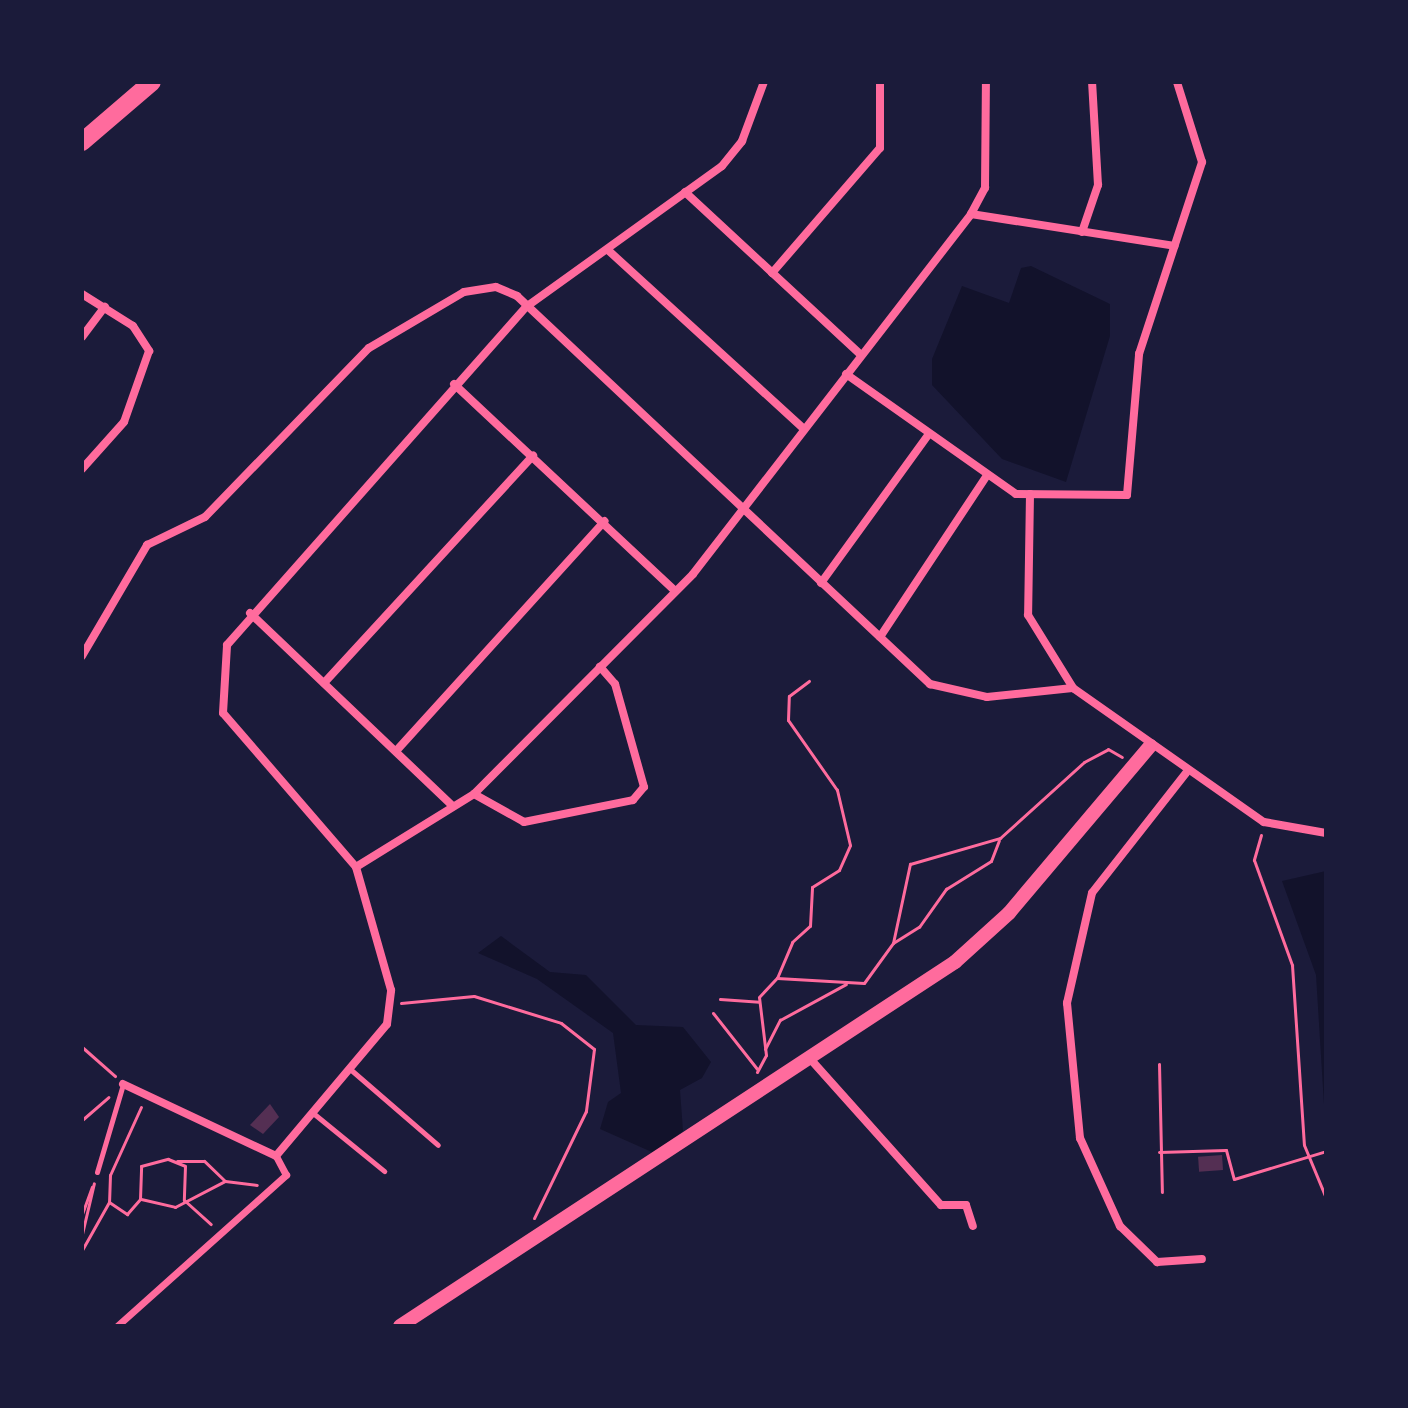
<!DOCTYPE html>
<html>
<head>
<meta charset="utf-8">
<style>
	body { margin:0 }
	#map { position:relative; width:1408px; height:1408px; overflow:hidden; background:#1b1b3a; font-family:"Source Sans 3",sans-serif }
	div>[style] { position:absolute }
	.water>* { inset:0; background:#12122b }
	.building>* { inset:0; background:#542f53; transform-origin:0 0 }
	.path>* { height:3px; margin:-1.5px; padding:0 1.5px; transform-origin:1.5px; border-radius:1.5px; background:#ff6b9d }
	.service>* { height:5px; margin:-2.5px; padding:0 2.5px; transform-origin:2.5px; border-radius:2.5px; background:#ff6b9d }
	.pedestrian>* { height:7px; margin:-3.5px; padding:0 3.5px; transform-origin:3.5px; border-radius:3.5px; background:#ff6b9d }
	.minor>* { height:8px; margin:-4px; padding:0 4px; transform-origin:4px; border-radius:4px; background:#ff6b9d }
	.tertiary>* { height:14px; margin:-7px; padding:0 7px; transform-origin:7px; border-radius:7px; background:#ff6b9d }
	.trunk>* { height:18px; margin:-9px; padding:0 9px; transform-origin:9px; border-radius:9px; background:#ff6b9d }
	span { translate:-50% -50%; white-space:nowrap; text-align:center; line-height:1.15; -webkit-text-stroke:8px #1b1b3a; paint-order:stroke }
	.frame { position:absolute; inset:0; border:84px solid #1b1b3a; pointer-events:none }
</style>
</head>
<body>
<div id="map">
	<div class="water">
		<div style="clip-path:polygon(1031px 266px,1110px 304px,1110px 336px,1066px 482px,1002px 459px,932px 385px,932px 359px,962px 286px,1009px 303px,1021px 268px)"></div>
		<div style="clip-path:polygon(1326px 871px,1326px 1137px,1316px 975px,1282px 881px)"></div>
		<div style="clip-path:polygon(501px 936px,550px 972px,586px 975px,636px 1025px,683px 1027px,711px 1062px,702px 1078px,680px 1090px,683px 1131px,654px 1153px,600px 1129px,608px 1102px,621px 1093px,613px 1033px,537px 979px,478px 953px)"></div>
	</div>
	<div class="building">
		<div style="clip-path:polygon(270px 1104px,279px 1117px,263px 1134px,250px 1125px)"></div>
		<div style="left:1222px;top:1155px;width:15px;height:24px;rotate:86deg"></div>
	</div>
	<div class="path">
		<div style="left:1261px;top:835px;width:26px;rotate:106deg"></div>
		<div style="left:1254px;top:860px;width:112px;rotate:70.1deg"></div>
		<div style="left:1292px;top:965px;width:180px;rotate:86.2deg"></div>
		<div style="left:1304px;top:1145px;width:57px;rotate:67.5deg"></div>
		<div style="left:893px;top:943px;width:31px;rotate:-32deg"></div>
		<div style="left:919px;top:927px;width:47px;rotate:-54.6deg"></div>
		<div style="left:946px;top:889px;width:53px;rotate:-31.9deg"></div>
		<div style="left:991px;top:861px;width:22px;rotate:-69deg"></div>
		<div style="left:777px;top:978px;width:39px;rotate:-67deg"></div>
		<div style="left:792px;top:942px;width:24px;rotate:-42deg"></div>
		<div style="left:810px;top:926px;width:39px;rotate:-87deg"></div>
		<div style="left:812px;top:887px;width:32px;rotate:-32deg"></div>
		<div style="left:839px;top:870px;width:27px;rotate:-66deg"></div>
		<div style="left:850px;top:845px;width:57px;rotate:-103.3deg"></div>
		<div style="left:837px;top:790px;width:85px;rotate:-125deg"></div>
		<div style="left:788px;top:720px;width:24px;rotate:-88deg"></div>
		<div style="left:789px;top:696px;width:25px;rotate:-37deg"></div>
		<div style="left:720px;top:999px;width:39px;rotate:4deg"></div>
		<div style="left:401px;top:1003px;width:73px;rotate:-5.5deg"></div>
		<div style="left:474px;top:996px;width:91px;rotate:17.2deg"></div>
		<div style="left:561px;top:1023px;width:42px;rotate:38.2deg"></div>
		<div style="left:594px;top:1049px;width:63px;rotate:97.4deg"></div>
		<div style="left:586px;top:1111px;width:119px;rotate:115.9deg"></div>
		<div style="left:713px;top:1013px;width:71px;rotate:51.8deg"></div>
		<div style="left:82px;top:1047px;width:44px;rotate:41.3deg"></div>
		<div style="left:765px;top:1049px;width:33px;rotate:-63deg"></div>
		<div style="left:780px;top:1020px;width:75px;rotate:-28.6deg"></div>
		<div style="left:1159px;top:1064px;width:128px;rotate:88.7deg"></div>
		<div style="left:757px;top:1072px;width:19px;rotate:-62deg"></div>
		<div style="left:766px;top:1055px;width:58px;rotate:-96.9deg"></div>
		<div style="left:759px;top:997px;width:26px;rotate:-47deg"></div>
		<div style="left:777px;top:978px;width:87px;rotate:3.3deg"></div>
		<div style="left:864px;top:983px;width:49px;rotate:-54.1deg"></div>
		<div style="left:893px;top:943px;width:81px;rotate:-77.9deg"></div>
		<div style="left:910px;top:864px;width:94px;rotate:-16.1deg"></div>
		<div style="left:1000px;top:838px;width:113px;rotate:-42.1deg"></div>
		<div style="left:1084px;top:762px;width:27px;rotate:-28deg"></div>
		<div style="left:1108px;top:749px;width:16px;rotate:30deg"></div>
		<div style="left:141px;top:1107px;width:75px;rotate:114.5deg"></div>
		<div style="left:110px;top:1175px;width:27px;rotate:92deg"></div>
		<div style="left:109px;top:1202px;width:22px;rotate:34deg"></div>
		<div style="left:127px;top:1214px;width:20px;rotate:-49deg"></div>
		<div style="left:140px;top:1199px;width:33px;rotate:-88deg"></div>
		<div style="left:141px;top:1166px;width:28px;rotate:-15deg"></div>
		<div style="left:168px;top:1159px;width:18px;rotate:22deg"></div>
		<div style="left:185px;top:1166px;width:34px;rotate:92deg"></div>
		<div style="left:184px;top:1200px;width:36px;rotate:42deg"></div>
		<div style="left:82px;top:1120px;width:35px;rotate:-41deg"></div>
		<div style="left:1159px;top:1152px;width:67px;rotate:-1.7deg"></div>
		<div style="left:1226px;top:1150px;width:30px;rotate:75deg"></div>
		<div style="left:1234px;top:1179px;width:96px;rotate:-16.9deg"></div>
		<div style="left:225px;top:1181px;width:32px;rotate:7deg"></div>
		<div style="left:141px;top:1199px;width:35px;rotate:13deg"></div>
		<div style="left:175px;top:1207px;width:56px;rotate:-27.5deg"></div>
		<div style="left:225px;top:1181px;width:29px;rotate:-136deg"></div>
		<div style="left:204px;top:1161px;width:27px;rotate:180deg"></div>
		<div style="left:82px;top:1214px;width:29px;rotate:-70deg"></div>
		<div style="left:82px;top:1234px;width:52px;rotate:-76.8deg"></div>
		<div style="left:82px;top:1250px;width:55px;rotate:-60.6deg"></div>
	</div>
	<div class="service">
		<div style="left:350px;top:1069px;width:116px;rotate:40.8deg"></div>
		<div style="left:313px;top:1113px;width:92px;rotate:39.2deg"></div>
		<div style="left:97px;top:1172px;width:92px;rotate:-73.5deg"></div>
	</div>
	<div class="pedestrian">
		<div style="left:117px;top:1326px;width:227px;rotate:-41.8deg"></div>
		<div style="left:286px;top:1175px;width:21px;rotate:-118deg"></div>
	</div>
	<div class="minor">
		<div style="left:685px;top:192px;width:237px;rotate:42.8deg"></div>
		<div style="left:971px;top:214px;width:206px;rotate:8.9deg"></div>
		<div style="left:1082px;top:232px;width:50px;rotate:-71.2deg"></div>
		<div style="left:1098px;top:185px;width:103px;rotate:-93.3deg"></div>
		<div style="left:609px;top:251px;width:264px;rotate:42.4deg"></div>
		<div style="left:772px;top:273px;width:165px;rotate:-49.2deg"></div>
		<div style="left:880px;top:148px;width:66px;rotate:-90deg"></div>
		<div style="left:82px;top:294px;width:60px;rotate:32.1deg"></div>
		<div style="left:133px;top:326px;width:30px;rotate:57deg"></div>
		<div style="left:149px;top:351px;width:75px;rotate:109.4deg"></div>
		<div style="left:124px;top:422px;width:63px;rotate:131.8deg"></div>
		<div style="left:82px;top:337px;width:38px;rotate:-53deg"></div>
		<div style="left:846px;top:374px;width:208px;rotate:35.2deg"></div>
		<div style="left:1016px;top:494px;width:111px;rotate:0.5deg"></div>
		<div style="left:1127px;top:495px;width:142px;rotate:-85.1deg"></div>
		<div style="left:1139px;top:354px;width:202px;rotate:-71.8deg"></div>
		<div style="left:1202px;top:162px;width:84px;rotate:-107.4deg"></div>
		<div style="left:454px;top:384px;width:300px;rotate:43.1deg"></div>
		<div style="left:1030px;top:494px;width:121px;rotate:90.9deg"></div>
		<div style="left:1028px;top:615px;width:86px;rotate:58.3deg"></div>
		<div style="left:1073px;top:688px;width:233px;rotate:35.1deg"></div>
		<div style="left:1264px;top:822px;width:63px;rotate:10.1deg"></div>
		<div style="left:821px;top:583px;width:183px;rotate:-54.1deg"></div>
		<div style="left:250px;top:613px;width:280px;rotate:43.6deg"></div>
		<div style="left:880px;top:637px;width:192px;rotate:-56.5deg"></div>
		<div style="left:82px;top:656px;width:129px;rotate:-59.6deg"></div>
		<div style="left:147px;top:545px;width:64px;rotate:-25.8deg"></div>
		<div style="left:205px;top:517px;width:235px;rotate:-45.9deg"></div>
		<div style="left:369px;top:348px;width:110px;rotate:-30.5deg"></div>
		<div style="left:464px;top:292px;width:32px;rotate:-9deg"></div>
		<div style="left:496px;top:287px;width:23px;rotate:23deg"></div>
		<div style="left:517px;top:296px;width:567px;rotate:43.21deg"></div>
		<div style="left:930px;top:684px;width:58px;rotate:12.8deg"></div>
		<div style="left:987px;top:697px;width:86px;rotate:-6deg"></div>
		<div style="left:324px;top:683px;width:309px;rotate:-47.4deg"></div>
		<div style="left:397px;top:750px;width:309px;rotate:-47.8deg"></div>
		<div style="left:1186px;top:773px;width:152px;rotate:128.1deg"></div>
		<div style="left:1092px;top:893px;width:113px;rotate:102.8deg"></div>
		<div style="left:1067px;top:1003px;width:136px;rotate:84.5deg"></div>
		<div style="left:1080px;top:1138px;width:97px;rotate:65.6deg"></div>
		<div style="left:1120px;top:1226px;width:52px;rotate:44.2deg"></div>
		<div style="left:1157px;top:1262px;width:45px;rotate:-3.8deg"></div>
		<div style="left:474px;top:794px;width:57px;rotate:29.2deg"></div>
		<div style="left:524px;top:822px;width:111px;rotate:-11.4deg"></div>
		<div style="left:633px;top:800px;width:17px;rotate:-50deg"></div>
		<div style="left:644px;top:787px;width:107px;rotate:-105.7deg"></div>
		<div style="left:615px;top:684px;width:23px;rotate:-131deg"></div>
		<div style="left:356px;top:867px;width:139px;rotate:-31.7deg"></div>
		<div style="left:474px;top:794px;width:310px;rotate:-45.1deg"></div>
		<div style="left:693px;top:574px;width:455px;rotate:-52.3deg"></div>
		<div style="left:971px;top:214px;width:30px;rotate:-62deg"></div>
		<div style="left:985px;top:188px;width:106px;rotate:-89.5deg"></div>
		<div style="left:813px;top:1062px;width:192px;rotate:48.2deg"></div>
		<div style="left:941px;top:1205px;width:25px"></div>
		<div style="left:966px;top:1205px;width:22px;rotate:72deg"></div>
		<div style="left:123px;top:1084px;width:169px;rotate:25.2deg"></div>
		<div style="left:276px;top:1156px;width:172px;rotate:-49.9deg"></div>
		<div style="left:387px;top:1024px;width:34px;rotate:-83deg"></div>
		<div style="left:391px;top:990px;width:128px;rotate:-105.9deg"></div>
		<div style="left:356px;top:867px;width:203px;rotate:-130.8deg"></div>
		<div style="left:223px;top:713px;width:68px;rotate:-86.6deg"></div>
		<div style="left:227px;top:645px;width:451px;rotate:-48.5deg"></div>
		<div style="left:526px;top:307px;width:241px;rotate:-35.7deg"></div>
		<div style="left:722px;top:166px;width:32px;rotate:-51deg"></div>
		<div style="left:742px;top:141px;width:63px;rotate:-69.6deg"></div>
	</div>
	<div class="tertiary">
		<div style="left:400px;top:1326px;width:664px;rotate:-33.26deg"></div>
		<div style="left:955px;top:962px;width:73px;rotate:-42.2deg"></div>
		<div style="left:1009px;top:913px;width:219px;rotate:-49.8deg"></div>
	</div>
	<div class="trunk">
		<div style="left:82px;top:142px;width:92px;rotate:-40.6deg"></div>
	</div>
	<div class="frame"></div>
</div>
</body>
</html>
